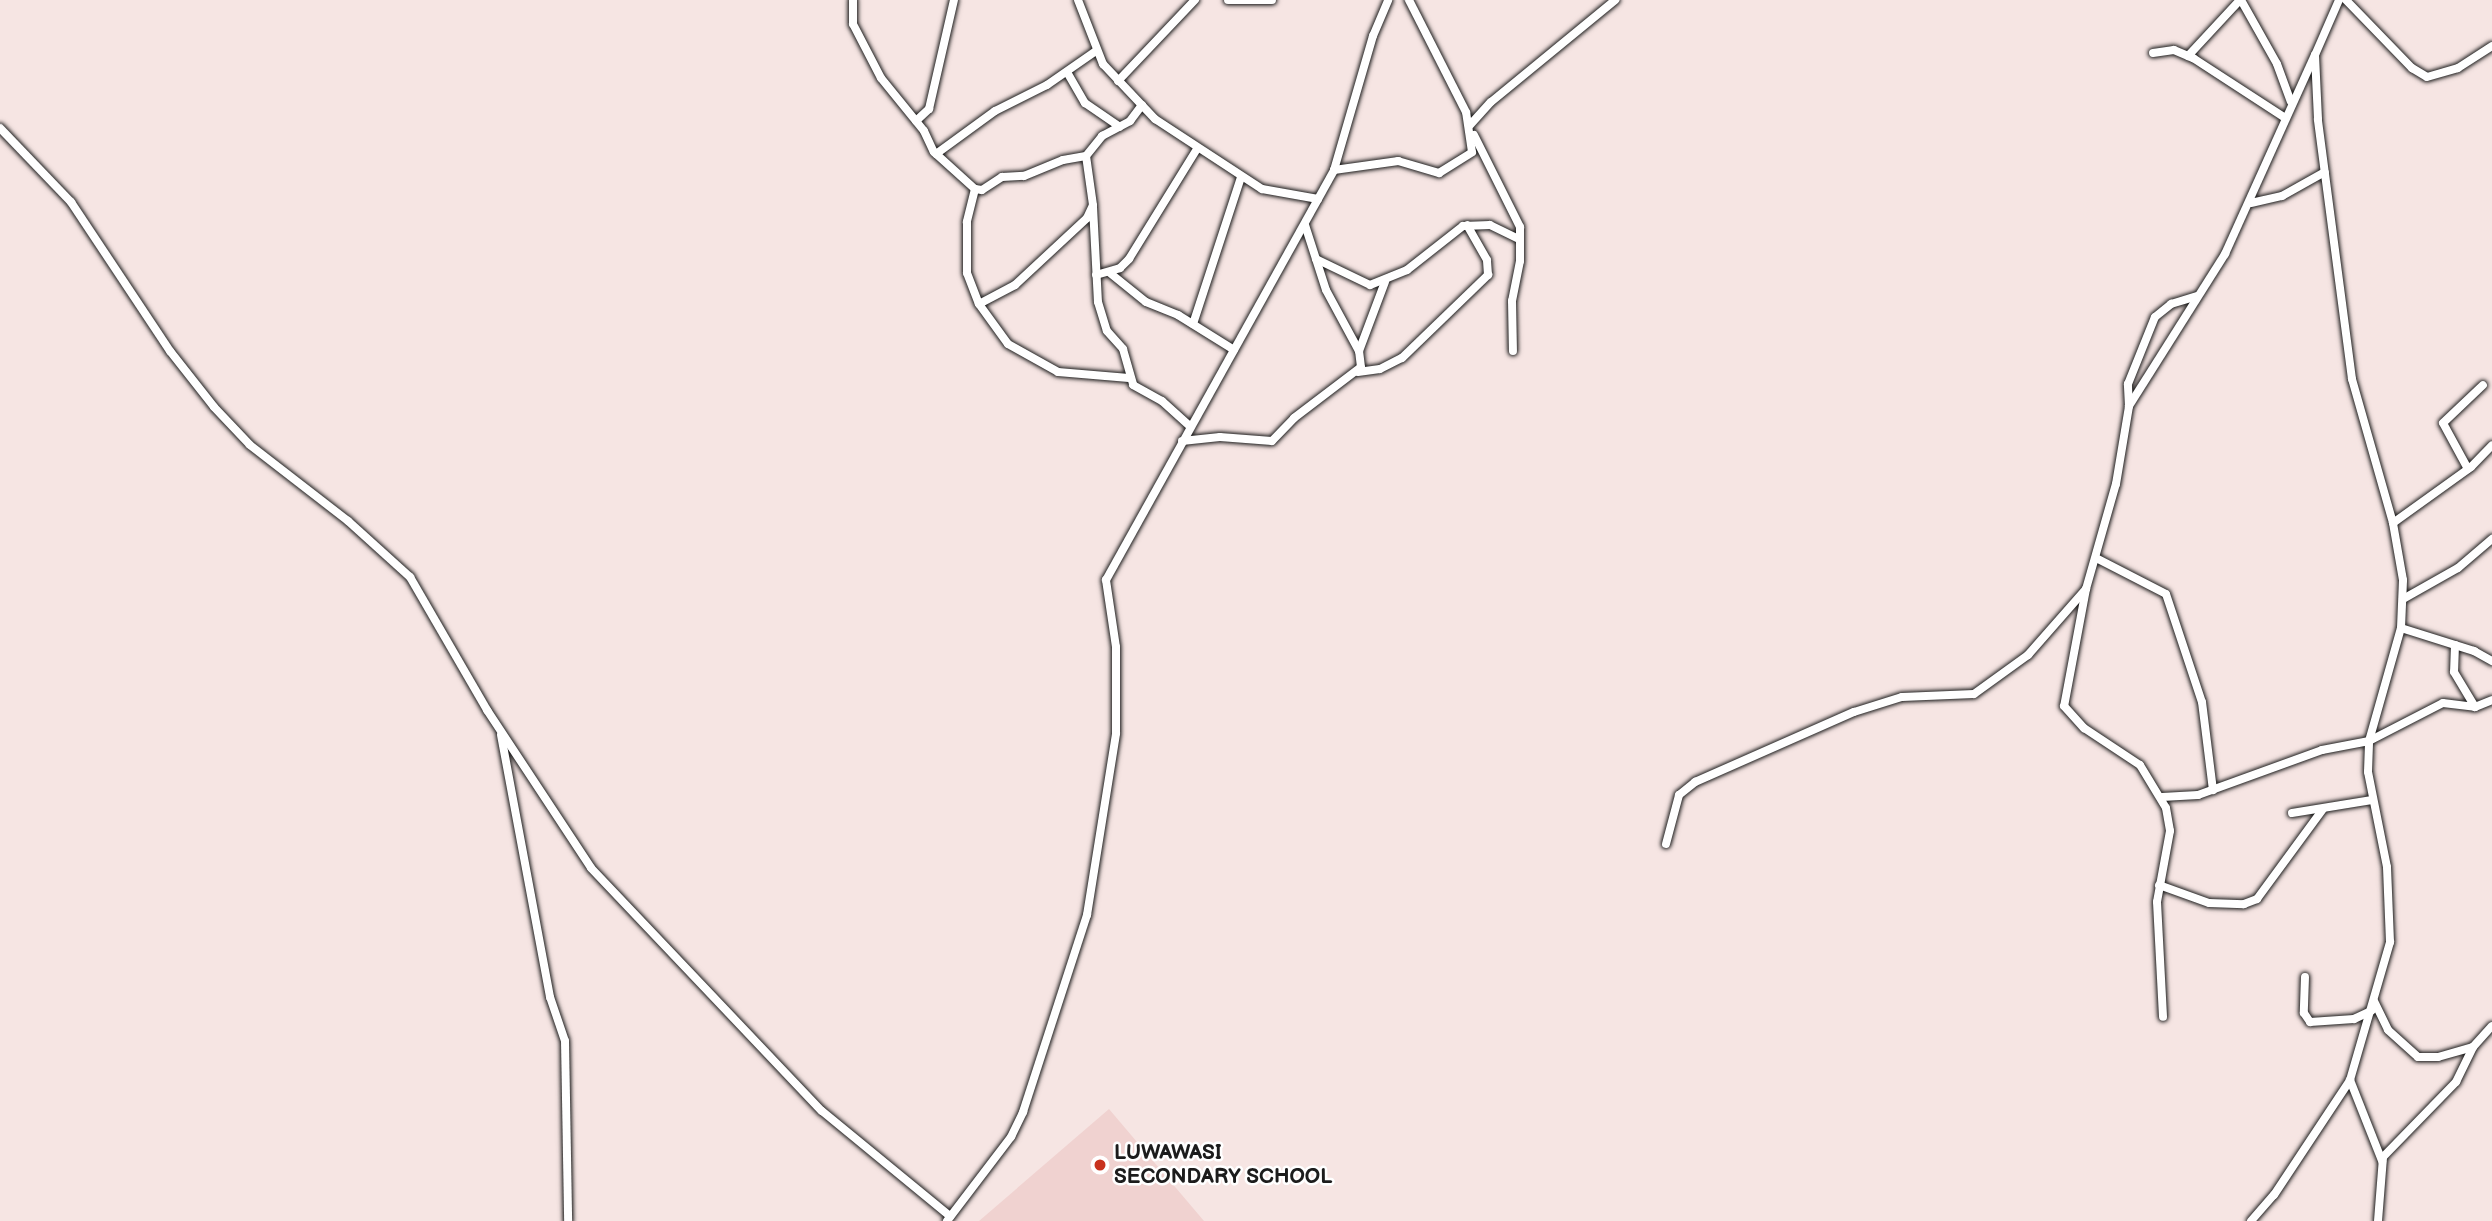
<!DOCTYPE html>
<html>
<head>
<meta charset="utf-8">
<style>
	body { margin:0 }
	#map { position:relative; width:2492px; height:1221px; overflow:hidden; background:#f6e5e3; font-family:"Balsamiq Sans",sans-serif }
	div>[style] { position:absolute }
	.built>* { inset:0; background:#f0d2d0 }
	.roads { filter:drop-shadow(0 0 2px #1c1c1c) drop-shadow(0 0 2px #1c1c1c) }
	.minor>* { height:8px; margin:-4px; padding:0 4px; transform-origin:4px; border-radius:4px; background:#fff }
	.dots>* { width:19px; height:19px; translate:-50% -50%; box-sizing:border-box; border:4px solid #fff; border-radius:50% }
	span { translate:-50% -50%; white-space:nowrap; text-align:center; line-height:1.15; -webkit-text-stroke:5px #fff; paint-order:stroke }
	.poi-label { font-size:21px; color:#1c1c1c; font-weight:700 }
	.left { translate:0 -50%; text-align:left }
</style>
</head>
<body>
<div id="map">
	<div class="built">
		<div style="clip-path:polygon(1109px 1109px,1204px 1221px,979px 1221px)"></div>
	</div>
	<div class="roads">
		<div class="minor">
			<div style="left:853px;top:0;width:24px;rotate:90deg"></div>
			<div style="left:853px;top:24px;width:61px;rotate:62.6deg"></div>
			<div style="left:881px;top:78px;width:68px;rotate:50.9deg"></div>
			<div style="left:924px;top:131px;width:23px;rotate:65deg"></div>
			<div style="left:934px;top:152px;width:55px;rotate:42.1deg"></div>
			<div style="left:975px;top:189px;width:7px;rotate:8deg"></div>
			<div style="left:982px;top:190px;width:24px;rotate:-33deg"></div>
			<div style="left:1002px;top:177px;width:22px;rotate:-3deg"></div>
			<div style="left:1024px;top:176px;width:42px;rotate:-22.3deg"></div>
			<div style="left:1063px;top:160px;width:23px;rotate:-10deg"></div>
			<div style="left:1078px;top:0;width:69px;rotate:68.7deg"></div>
			<div style="left:1103px;top:64px;width:76px;rotate:46.6deg"></div>
			<div style="left:1155px;top:119px;width:128px;rotate:33.2deg"></div>
			<div style="left:1262px;top:189px;width:57px;rotate:10.1deg"></div>
			<div style="left:1228px;top:0;width:44px"></div>
			<div style="left:2241px;top:0;width:73px;rotate:60.6deg"></div>
			<div style="left:2277px;top:64px;width:40px;rotate:69.8deg"></div>
			<div style="left:2346px;top:0;width:95px;rotate:45.9deg"></div>
			<div style="left:2412px;top:68px;width:17px;rotate:31deg"></div>
			<div style="left:2427px;top:77px;width:32px;rotate:-16deg"></div>
			<div style="left:2458px;top:68px;width:40px;rotate:-32.9deg"></div>
			<div style="left:2153px;top:53px;width:21px;rotate:-8deg"></div>
			<div style="left:2174px;top:50px;width:21px;rotate:23deg"></div>
			<div style="left:2193px;top:58px;width:108px;rotate:33deg"></div>
			<div style="left:2188px;top:56px;width:76px;rotate:-47.1deg"></div>
			<div style="left:1067px;top:72px;width:36px;rotate:60deg"></div>
			<div style="left:1085px;top:103px;width:42px;rotate:34.4deg"></div>
			<div style="left:1118px;top:81px;width:112px;rotate:-46.5deg"></div>
			<div style="left:916px;top:121px;width:18px;rotate:-43deg"></div>
			<div style="left:929px;top:109px;width:112px;rotate:-77.1deg"></div>
			<div style="left:1470px;top:125px;width:31px;rotate:-48deg"></div>
			<div style="left:1491px;top:102px;width:161px;rotate:-39.4deg"></div>
			<div style="left:0;top:128px;width:103px;rotate:46.2deg"></div>
			<div style="left:71px;top:202px;width:179px;rotate:56.4deg"></div>
			<div style="left:170px;top:351px;width:71px;rotate:51.8deg"></div>
			<div style="left:214px;top:407px;width:52px;rotate:46.5deg"></div>
			<div style="left:250px;top:445px;width:124px;rotate:37.8deg"></div>
			<div style="left:348px;top:521px;width:84px;rotate:42.1deg"></div>
			<div style="left:410px;top:577px;width:154px;rotate:59.9deg"></div>
			<div style="left:487px;top:710px;width:189px;rotate:56.6deg"></div>
			<div style="left:591px;top:868px;width:335px;rotate:46.5deg"></div>
			<div style="left:822px;top:1111px;width:166px;rotate:39.4deg"></div>
			<div style="left:1474px;top:135px;width:103px;rotate:63.4deg"></div>
			<div style="left:1520px;top:227px;width:34px;rotate:90deg"></div>
			<div style="left:1520px;top:261px;width:41px;rotate:101.3deg"></div>
			<div style="left:1512px;top:301px;width:50px;rotate:88.9deg"></div>
			<div style="left:936px;top:154px;width:73px;rotate:-36.1deg"></div>
			<div style="left:995px;top:111px;width:58px;rotate:-26.6deg"></div>
			<div style="left:1047px;top:85px;width:60px;rotate:-34.8deg"></div>
			<div style="left:1334px;top:170px;width:65px;rotate:-8deg"></div>
			<div style="left:1398px;top:161px;width:43px;rotate:16.3deg"></div>
			<div style="left:1439px;top:173px;width:39px;rotate:-32deg"></div>
			<div style="left:1472px;top:152px;width:40px;rotate:-98.5deg"></div>
			<div style="left:1466px;top:112px;width:126px;rotate:-117deg"></div>
			<div style="left:975px;top:189px;width:34px;rotate:104deg"></div>
			<div style="left:967px;top:222px;width:51px;rotate:90deg"></div>
			<div style="left:967px;top:273px;width:33px;rotate:69deg"></div>
			<div style="left:979px;top:304px;width:49px;rotate:54.1deg"></div>
			<div style="left:1008px;top:344px;width:57px;rotate:29.2deg"></div>
			<div style="left:1058px;top:372px;width:71px;rotate:4.8deg"></div>
			<div style="left:2251px;top:203px;width:32px;rotate:-13deg"></div>
			<div style="left:2282px;top:196px;width:49px;rotate:-29.2deg"></div>
			<div style="left:1093px;top:207px;width:95px;rotate:87deg"></div>
			<div style="left:1098px;top:302px;width:30px;rotate:73deg"></div>
			<div style="left:1107px;top:331px;width:24px;rotate:48deg"></div>
			<div style="left:1123px;top:349px;width:37px;rotate:74deg"></div>
			<div style="left:1133px;top:385px;width:33px;rotate:29deg"></div>
			<div style="left:1162px;top:401px;width:38px;rotate:42deg"></div>
			<div style="left:1316px;top:259px;width:60px;rotate:25.7deg"></div>
			<div style="left:1370px;top:285px;width:40px;rotate:-22deg"></div>
			<div style="left:1407px;top:270px;width:71px;rotate:-38.2deg"></div>
			<div style="left:1463px;top:226px;width:27px;rotate:-2deg"></div>
			<div style="left:1490px;top:225px;width:32px;rotate:26deg"></div>
			<div style="left:1110px;top:273px;width:46px;rotate:38.9deg"></div>
			<div style="left:1146px;top:302px;width:35px;rotate:22deg"></div>
			<div style="left:1178px;top:315px;width:66px;rotate:32deg"></div>
			<div style="left:1096px;top:275px;width:25px;rotate:-16deg"></div>
			<div style="left:1120px;top:268px;width:13px;rotate:-45deg"></div>
			<div style="left:1129px;top:259px;width:129px;rotate:-58.3deg"></div>
			<div style="left:979px;top:304px;width:41px;rotate:-27.8deg"></div>
			<div style="left:1015px;top:285px;width:98px;rotate:-42.9deg"></div>
			<div style="left:1087px;top:218px;width:14px;rotate:-65deg"></div>
			<div style="left:1093px;top:205px;width:49px;rotate:-98.1deg"></div>
			<div style="left:1086px;top:156px;width:26px;rotate:-51deg"></div>
			<div style="left:1102px;top:136px;width:32px;rotate:-28deg"></div>
			<div style="left:1130px;top:121px;width:20px;rotate:-53deg"></div>
			<div style="left:1193px;top:324px;width:155px;rotate:-71.9deg"></div>
			<div style="left:1359px;top:351px;width:74px;rotate:-69.4deg"></div>
			<div style="left:1358px;top:372px;width:22px;rotate:-8deg"></div>
			<div style="left:1380px;top:369px;width:25px;rotate:-27deg"></div>
			<div style="left:1402px;top:358px;width:120px;rotate:-44deg"></div>
			<div style="left:1488px;top:275px;width:15px;rotate:-94deg"></div>
			<div style="left:1487px;top:260px;width:40px;rotate:-119.7deg"></div>
			<div style="left:2129px;top:406px;width:22px;rotate:-93deg"></div>
			<div style="left:2128px;top:384px;width:72px;rotate:-68.1deg"></div>
			<div style="left:2155px;top:317px;width:21px;rotate:-39deg"></div>
			<div style="left:2171px;top:304px;width:27px;rotate:-17deg"></div>
			<div style="left:1182px;top:441px;width:38px;rotate:-6deg"></div>
			<div style="left:1220px;top:437px;width:52px;rotate:4.4deg"></div>
			<div style="left:1272px;top:441px;width:32px;rotate:-46deg"></div>
			<div style="left:1294px;top:418px;width:84px;rotate:-37.3deg"></div>
			<div style="left:1361px;top:367px;width:16px;rotate:-97deg"></div>
			<div style="left:1359px;top:351px;width:69px;rotate:-118.4deg"></div>
			<div style="left:1326px;top:290px;width:68px;rotate:-107.9deg"></div>
			<div style="left:2468px;top:469px;width:52px;rotate:-118.5deg"></div>
			<div style="left:2443px;top:423px;width:55px;rotate:-43.5deg"></div>
			<div style="left:2393px;top:523px;width:96px;rotate:-35.7deg"></div>
			<div style="left:2471px;top:467px;width:30px;rotate:-46deg"></div>
			<div style="left:2098px;top:559px;width:76px;rotate:27.2deg"></div>
			<div style="left:2166px;top:594px;width:114px;rotate:71.6deg"></div>
			<div style="left:2202px;top:702px;width:89px;rotate:82.9deg"></div>
			<div style="left:2086px;top:589px;width:119px;rotate:100.6deg"></div>
			<div style="left:2064px;top:706px;width:30px;rotate:48deg"></div>
			<div style="left:2084px;top:728px;width:67px;rotate:33.5deg"></div>
			<div style="left:2140px;top:765px;width:50px;rotate:58.8deg"></div>
			<div style="left:2166px;top:808px;width:23px;rotate:80deg"></div>
			<div style="left:2170px;top:831px;width:72px;rotate:100.4deg"></div>
			<div style="left:2157px;top:902px;width:115px;rotate:87deg"></div>
			<div style="left:2403px;top:599px;width:63px;rotate:-29.4deg"></div>
			<div style="left:2458px;top:568px;width:45px;rotate:-40.5deg"></div>
			<div style="left:2401px;top:628px;width:77px;rotate:17.5deg"></div>
			<div style="left:2474px;top:651px;width:21px;rotate:29deg"></div>
			<div style="left:2455px;top:645px;width:27px;rotate:92deg"></div>
			<div style="left:2454px;top:672px;width:41px;rotate:59deg"></div>
			<div style="left:501px;top:735px;width:267px;rotate:79.4deg"></div>
			<div style="left:550px;top:997px;width:46px;rotate:71.2deg"></div>
			<div style="left:565px;top:1041px;width:180px;rotate:89deg"></div>
			<div style="left:2162px;top:797px;width:36px;rotate:-3deg"></div>
			<div style="left:2198px;top:795px;width:132px;rotate:-19.9deg"></div>
			<div style="left:2322px;top:750px;width:48px;rotate:-10.8deg"></div>
			<div style="left:2369px;top:741px;width:83px;rotate:-27.2deg"></div>
			<div style="left:2443px;top:703px;width:32px;rotate:7deg"></div>
			<div style="left:2475px;top:707px;width:18px;rotate:-22deg"></div>
			<div style="left:2292px;top:813px;width:81px;rotate:-9.2deg"></div>
			<div style="left:1666px;top:844px;width:51px;rotate:-75.1deg"></div>
			<div style="left:1679px;top:795px;width:21px;rotate:-39deg"></div>
			<div style="left:1695px;top:782px;width:174px;rotate:-23.8deg"></div>
			<div style="left:1854px;top:712px;width:50px;rotate:-17.4deg"></div>
			<div style="left:1902px;top:697px;width:72px;rotate:-2.4deg"></div>
			<div style="left:1974px;top:694px;width:67px;rotate:-35.8deg"></div>
			<div style="left:2028px;top:655px;width:88px;rotate:-48.7deg"></div>
			<div style="left:2086px;top:589px;width:109px;rotate:-74.1deg"></div>
			<div style="left:2116px;top:484px;width:79px;rotate:-80.5deg"></div>
			<div style="left:2129px;top:406px;width:180px;rotate:-57.7deg"></div>
			<div style="left:2225px;top:254px;width:218px;rotate:-65.7deg"></div>
			<div style="left:2159px;top:885px;width:53px;rotate:19.8deg"></div>
			<div style="left:2209px;top:903px;width:35px;rotate:2deg"></div>
			<div style="left:2244px;top:904px;width:14px;rotate:-21deg"></div>
			<div style="left:2257px;top:899px;width:112px;rotate:-53.7deg"></div>
			<div style="left:2305px;top:977px;width:36px;rotate:92deg"></div>
			<div style="left:2304px;top:1013px;width:11px;rotate:56deg"></div>
			<div style="left:2310px;top:1022px;width:44px;rotate:-3.9deg"></div>
			<div style="left:2354px;top:1019px;width:19px;rotate:-25deg"></div>
			<div style="left:2374px;top:1001px;width:32px;rotate:64deg"></div>
			<div style="left:2388px;top:1030px;width:40px;rotate:42deg"></div>
			<div style="left:2418px;top:1057px;width:20px"></div>
			<div style="left:2438px;top:1057px;width:36px;rotate:-16deg"></div>
			<div style="left:2350px;top:1080px;width:87px;rotate:68.4deg"></div>
			<div style="left:947px;top:1221px;width:106px;rotate:-52.7deg"></div>
			<div style="left:1011px;top:1137px;width:28px;rotate:-64deg"></div>
			<div style="left:1023px;top:1112px;width:207px;rotate:-72deg"></div>
			<div style="left:1087px;top:915px;width:184px;rotate:-80.9deg"></div>
			<div style="left:1116px;top:733px;width:86px;rotate:-90deg"></div>
			<div style="left:1116px;top:647px;width:68px;rotate:-98.5deg"></div>
			<div style="left:1106px;top:580px;width:469px;rotate:-60.9deg"></div>
			<div style="left:1334px;top:170px;width:140px;rotate:-73.8deg"></div>
			<div style="left:1373px;top:36px;width:39px;rotate:-67deg"></div>
			<div style="left:2251px;top:1221px;width:35px;rotate:-49deg"></div>
			<div style="left:2274px;top:1195px;width:138px;rotate:-56.5deg"></div>
			<div style="left:2350px;top:1080px;width:144px;rotate:-73.8deg"></div>
			<div style="left:2390px;top:942px;width:75px;rotate:-92.3deg"></div>
			<div style="left:2387px;top:867px;width:97px;rotate:-101.3deg"></div>
			<div style="left:2368px;top:772px;width:31px;rotate:-88deg"></div>
			<div style="left:2369px;top:741px;width:117px;rotate:-74.2deg"></div>
			<div style="left:2401px;top:628px;width:48px;rotate:-87.6deg"></div>
			<div style="left:2403px;top:580px;width:58px;rotate:-100deg"></div>
			<div style="left:2393px;top:523px;width:150px;rotate:-105.9deg"></div>
			<div style="left:2352px;top:379px;width:262px;rotate:-97.5deg"></div>
			<div style="left:2318px;top:119px;width:64px;rotate:-92.7deg"></div>
			<div style="left:2315px;top:55px;width:60px;rotate:-66.4deg"></div>
			<div style="left:2378px;top:1221px;width:64px;rotate:-85.5deg"></div>
			<div style="left:2383px;top:1157px;width:105px;rotate:-45.8deg"></div>
			<div style="left:2456px;top:1082px;width:39px;rotate:-64deg"></div>
			<div style="left:2473px;top:1047px;width:28px;rotate:-48deg"></div>
		</div>
	</div>
	<div class="dots">
		<div style="left:1100px;top:1165px;background:#c8321e"></div>
	</div>
	<div class="poi-label">
		<span class="left" style="left:1114px;top:1165px">LUWAWASI<br>SECONDARY SCHOOL</span>
	</div>
</div>
</body>
</html>
